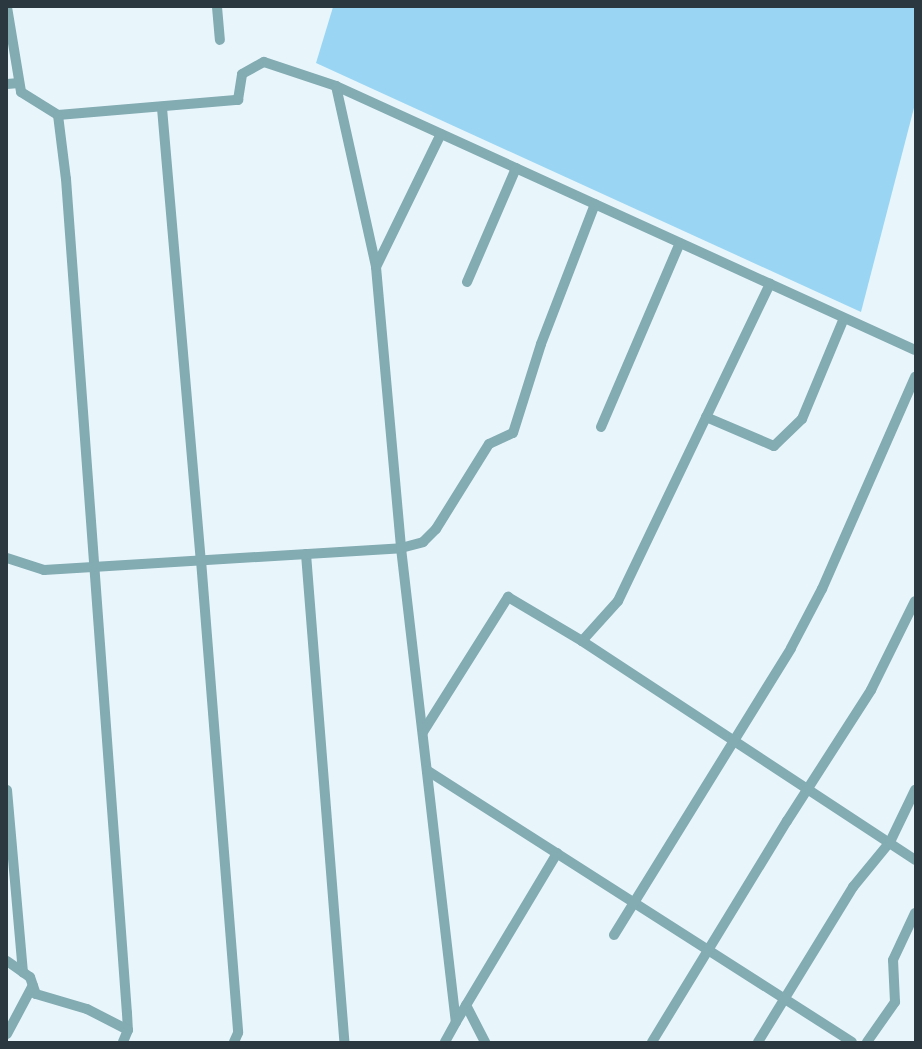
<!DOCTYPE html>
<html>
<head>
<meta charset="utf-8">
<style>
	body { margin:0 }
	#map { position:relative; width:922px; height:1049px; overflow:hidden; background:#e8f6fc; font-family:Ubuntu,sans-serif }
	div>[style] { position:absolute }
	.green>* { inset:0; background:#9ad6f4 }
	.street>* { height:10px; margin:-5px; padding:0 5px; transform-origin:5px; border-radius:5px; background:#83abb2 }
	span { translate:-50% -50%; white-space:nowrap; text-align:center; line-height:1.15; -webkit-text-stroke:4px #e8f6fc; paint-order:stroke }
	.frame { position:absolute; inset:0; border:8px solid #2b383f; pointer-events:none }
</style>
</head>
<body>
<div id="map">
	<div class="green">
		<div style="clip-path:polygon(333px 7px,915px 7px,915px 104px,861px 312px,316px 63px)"></div>
	</div>
	<div class="street">
		<div style="left:7px;top:7px;width:86px;rotate:80.6deg"></div>
		<div style="left:21px;top:92px;width:44px;rotate:31.9deg"></div>
		<div style="left:58px;top:115px;width:181px;rotate:-4.8deg"></div>
		<div style="left:238px;top:100px;width:26px;rotate:-81deg"></div>
		<div style="left:242px;top:74px;width:25px;rotate:-29deg"></div>
		<div style="left:264px;top:62px;width:76px;rotate:18.4deg"></div>
		<div style="left:336px;top:86px;width:636px;rotate:24.51deg"></div>
		<div style="left:217px;top:7px;width:33px;rotate:85deg"></div>
		<div style="left:7px;top:84px;width:12px;rotate:-5deg"></div>
		<div style="left:336px;top:86px;width:185px;rotate:77.5deg"></div>
		<div style="left:376px;top:267px;width:282px;rotate:84.9deg"></div>
		<div style="left:401px;top:548px;width:477px;rotate:83.4deg"></div>
		<div style="left:456px;top:1022px;width:23px;rotate:119deg"></div>
		<div style="left:162px;top:108px;width:454px;rotate:85.1deg"></div>
		<div style="left:201px;top:560px;width:474px;rotate:85.5deg"></div>
		<div style="left:238px;top:1033px;width:10px;rotate:114deg"></div>
		<div style="left:58px;top:115px;width:64px;rotate:82.9deg"></div>
		<div style="left:66px;top:179px;width:836px;rotate:85.82deg"></div>
		<div style="left:127px;top:1013px;width:17px;rotate:87deg"></div>
		<div style="left:128px;top:1030px;width:13px;rotate:113deg"></div>
		<div style="left:376px;top:267px;width:148px;rotate:-64deg"></div>
		<div style="left:467px;top:282px;width:124px;rotate:-66.7deg"></div>
		<div style="left:706px;top:417px;width:74px;rotate:23.1deg"></div>
		<div style="left:774px;top:446px;width:39px;rotate:-44deg"></div>
		<div style="left:802px;top:419px;width:109px;rotate:-67.4deg"></div>
		<div style="left:601px;top:427px;width:200px;rotate:-66.8deg"></div>
		<div style="left:306px;top:554px;width:489px;rotate:85.5deg"></div>
		<div style="left:7px;top:558px;width:39px;rotate:18deg"></div>
		<div style="left:44px;top:570px;width:358px;rotate:-3.5deg"></div>
		<div style="left:401px;top:548px;width:23px;rotate:-15deg"></div>
		<div style="left:423px;top:542px;width:18px;rotate:-45deg"></div>
		<div style="left:436px;top:529px;width:100px;rotate:-58.1deg"></div>
		<div style="left:489px;top:444px;width:26px;rotate:-25deg"></div>
		<div style="left:513px;top:433px;width:93px;rotate:-72.5deg"></div>
		<div style="left:541px;top:344px;width:150px;rotate:-68.9deg"></div>
		<div style="left:582px;top:641px;width:54px;rotate:-48deg"></div>
		<div style="left:618px;top:601px;width:352px;rotate:-64.4deg"></div>
		<div style="left:423px;top:732px;width:160px;rotate:-57.8deg"></div>
		<div style="left:508px;top:597px;width:86px;rotate:30.7deg"></div>
		<div style="left:582px;top:641px;width:399px;rotate:33.3deg"></div>
		<div style="left:428px;top:771px;width:503px;rotate:32.58deg"></div>
		<div style="left:7px;top:790px;width:183px;rotate:85deg"></div>
		<div style="left:614px;top:935px;width:337px;rotate:-58.3deg"></div>
		<div style="left:791px;top:648px;width:67px;rotate:-62.3deg"></div>
		<div style="left:822px;top:589px;width:232px;rotate:-66.3deg"></div>
		<div style="left:7px;top:961px;width:28px;rotate:35deg"></div>
		<div style="left:30px;top:977px;width:18px;rotate:71deg"></div>
		<div style="left:36px;top:994px;width:53px;rotate:16.4deg"></div>
		<div style="left:87px;top:1009px;width:46px;rotate:27.1deg"></div>
		<div style="left:466px;top:1005px;width:42px;rotate:62.8deg"></div>
		<div style="left:456px;top:1022px;width:197px;rotate:-59.1deg"></div>
		<div style="left:7px;top:1034px;width:55px;rotate:-62deg"></div>
		<div style="left:652px;top:1042px;width:259px;rotate:-58.6deg"></div>
		<div style="left:787px;top:821px;width:156px;rotate:-57.3deg"></div>
		<div style="left:871px;top:690px;width:99px;rotate:-63.7deg"></div>
		<div style="left:758px;top:1042px;width:182px;rotate:-58.5deg"></div>
		<div style="left:853px;top:887px;width:58px;rotate:-50.6deg"></div>
		<div style="left:890px;top:842px;width:58px;rotate:-64.3deg"></div>
		<div style="left:867px;top:1042px;width:49px;rotate:-55deg"></div>
		<div style="left:895px;top:1002px;width:42px;rotate:-92.7deg"></div>
		<div style="left:893px;top:960px;width:52px;rotate:-64.9deg"></div>
	</div>
	<div class="frame"></div>
</div>
</body>
</html>
